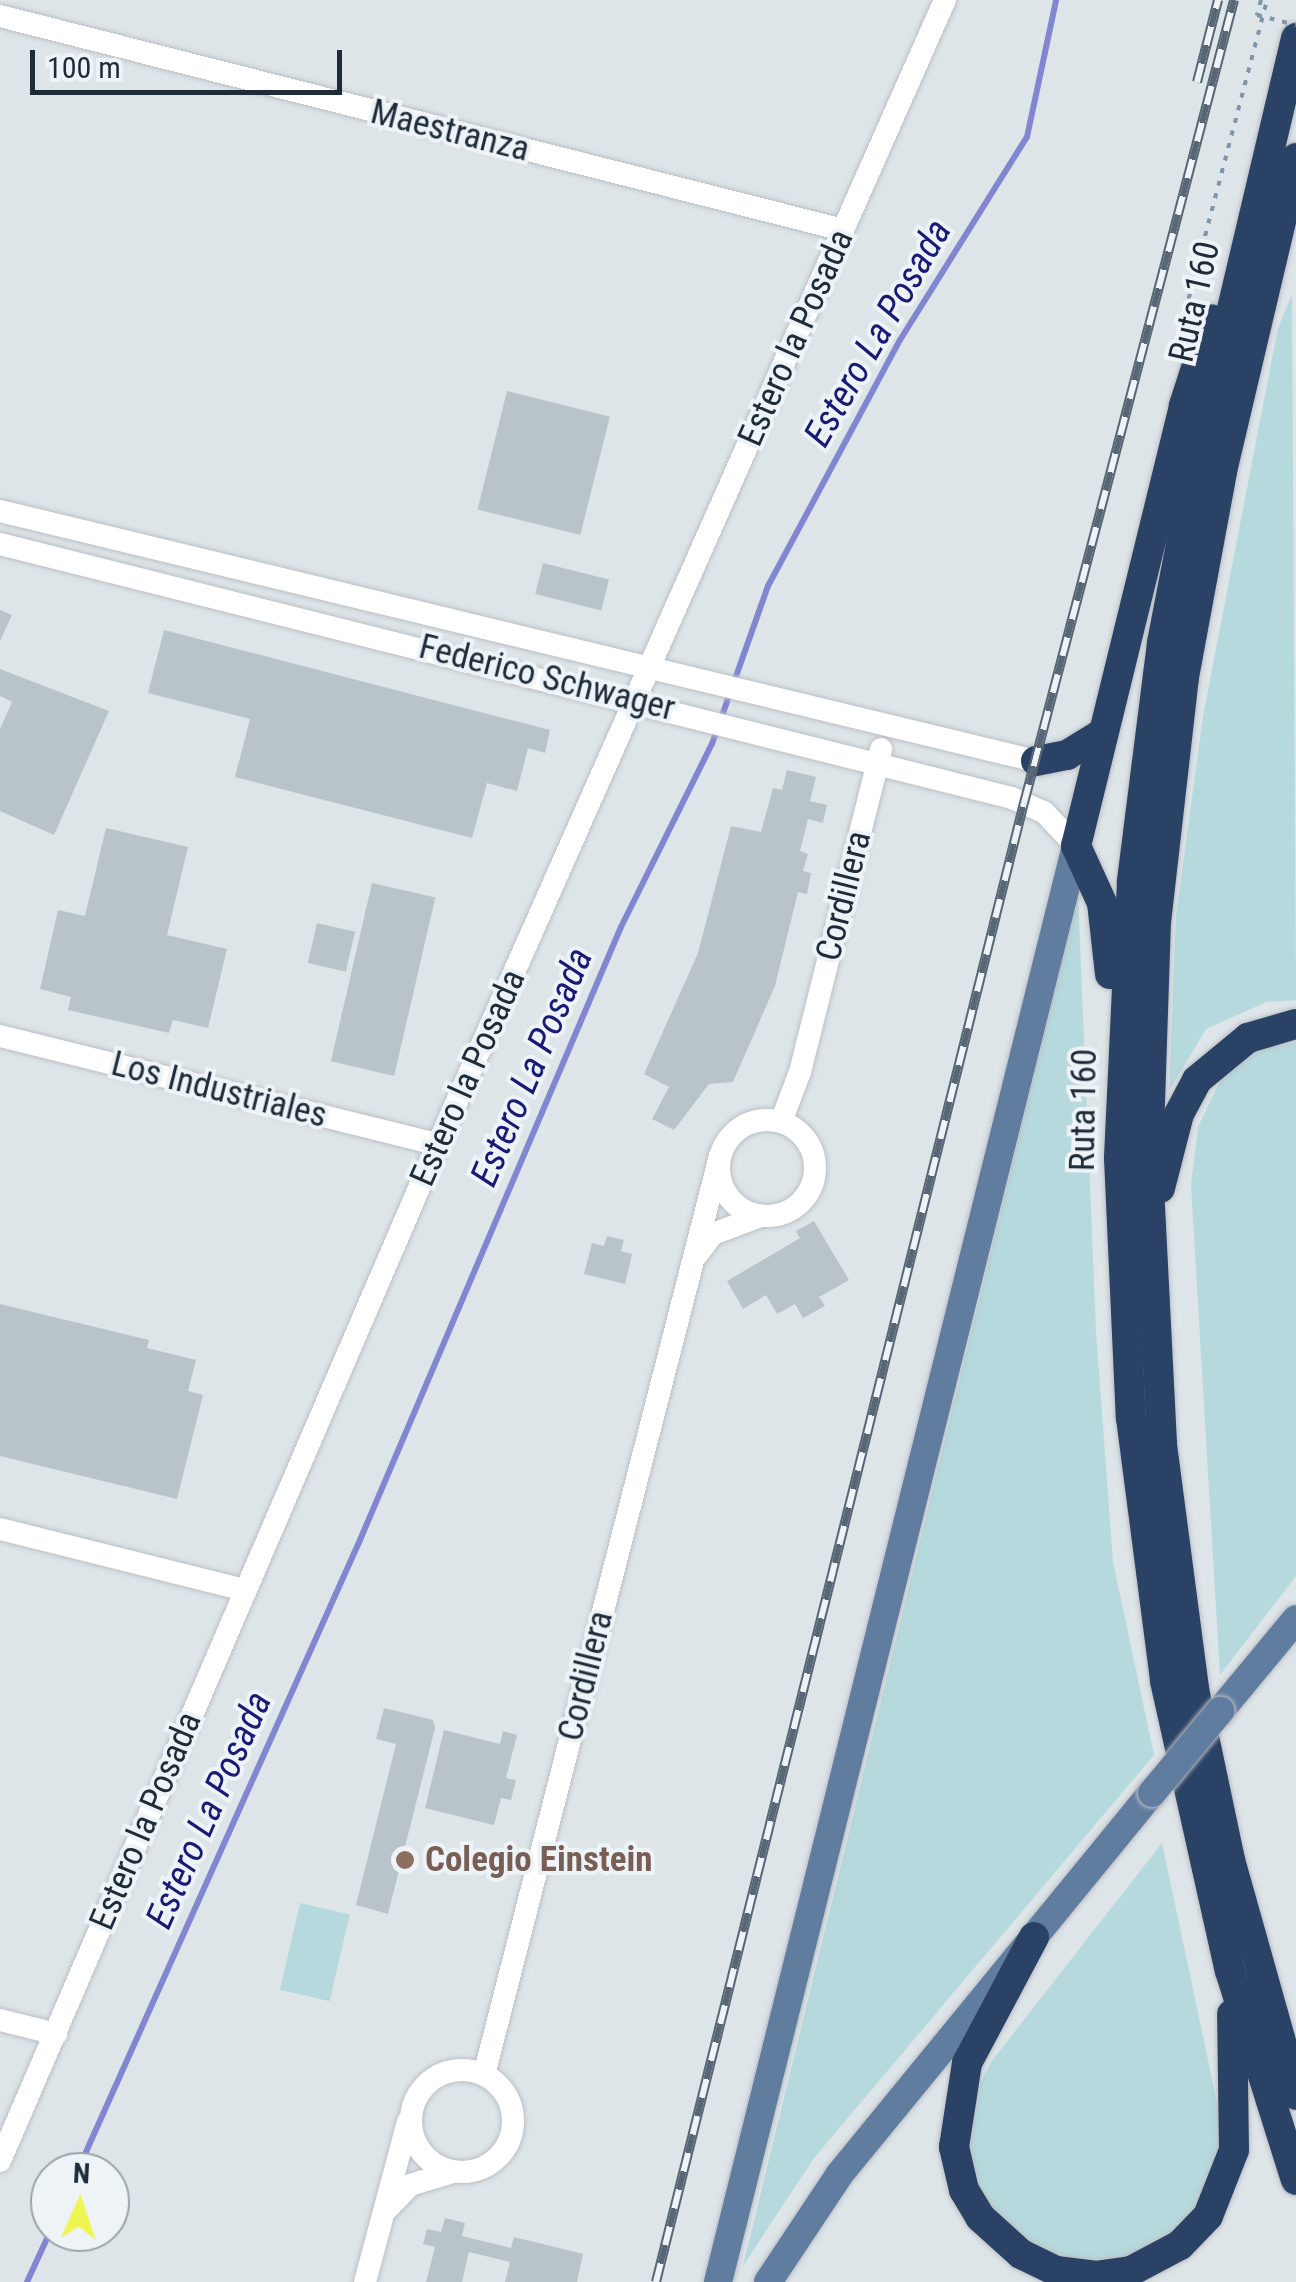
<!DOCTYPE html>
<html>
<head>
<meta charset="utf-8">
<style>
	body { margin:0 }
	#map { position:relative; width:1296px; height:2282px; overflow:hidden; background:#dde5e9; font-family:"Roboto Condensed",sans-serif }
	div>[style] { position:absolute }
	.green>* { inset:0; background:#b5d9dc; transform-origin:0 0 }
	.stream>* { height:6px; margin:-3px; padding:0 3px; transform-origin:3px; border-radius:3px; background:#8286d1 }
	.building>* { inset:0; background:#b9c4ca; transform-origin:0 0 }
	.path>* { height:4px; margin-top:-2px; transform-origin:0; background:repeating-linear-gradient(90deg,#7c96ae 0 5px,transparent 0 13px) }
	.roads { filter:drop-shadow(0 0 2px #bcbfc4) drop-shadow(0 0 2px #bcbfc4) }
	.minor>* { height:22px; margin:-11px; padding:0 11px; transform-origin:11px; border-radius:11px; background:#fff }
	.minor>.ring { margin:-11px; padding:0; box-sizing:content-box; background:none; border:22px solid #fff; border-radius:50% }
	.primary>* { height:28px; margin:-14px; padding:0 14px; transform-origin:14px; border-radius:14px; background:#607da0 }
	.motorway>* { height:30px; margin:-15px; padding:0 15px; transform-origin:15px; border-radius:15px; background:#2a4265 }
	.rail>* { height:10px; margin-top:-5px; transform-origin:0; background:repeating-linear-gradient(90deg,#edf3f6 0 19px,#586675 0 38px); box-sizing:border-box; border-block:2px solid #586675 }
	.path-bridge>* { height:4px; margin-top:-2px; transform-origin:0; background:repeating-linear-gradient(90deg,#7c96ae 0 5px,transparent 0 13px) }
	.bridges { filter:drop-shadow(0 0 2px #bcbfc4) drop-shadow(0 0 2px #bcbfc4) }
	.primary-bridge>* { height:28px; margin:-14px; padding:0 14px; transform-origin:14px; border-radius:14px; background:#607da0 }
	.dots>* { width:28px; height:28px; translate:-50% -50%; box-sizing:border-box; border:5px solid #edf3f6; border-radius:50% }
	span { translate:-50% -50%; white-space:nowrap; text-align:center; line-height:1.15; -webkit-text-stroke:8px #edf3f6; paint-order:stroke }
	.street-label { font-size:35px; color:#1e2b39 }
	.education-label { font-size:35px; color:#785e54; font-weight:700 }
	.left { translate:0 -50%; text-align:left }
	.water-label { font-size:38px; color:#181b75; font-style:italic }
	.north { position:absolute; left:30px; top:2152px; width:100px; height:100px; box-sizing:border-box; background:#edf3f6; border:2px solid #9aa3aa; border-radius:50%; rotate:3deg; font-size:28px; font-weight:700; line-height:40px; text-align:center; color:#1e2b39 }
	.north::after { content:''; display:block; margin:auto; width:35px; height:45px; background:#eef54f; clip-path:polygon(50% 0,100% 100%,50% 72%,0 100%) }
	.scale { position:absolute; left:30px; top:50px; width:312px; height:45px; box-sizing:border-box; border:5px solid #1e2b39; border-top:0; padding-left:12px; font-size:30px; line-height:35px; white-space:nowrap; color:#1e2b39; -webkit-text-stroke:8px #edf3f6; paint-order:stroke }
</style>
</head>
<body>
<div id="map">
	<div class="green">
		<div style="clip-path:polygon(1292px 295px,1296px 1000px,1266px 1002px,1206px 1029px,1169px 1091px,1176px 916px,1203px 716px,1278px 328px)"></div>
		<div style="clip-path:polygon(1078px 895px,1096px 1332px,1113px 1562px,1154px 1755px,814px 2158px,743px 2266px)"></div>
		<div style="clip-path:polygon(1296px 1042px,1296px 1576px,1220px 1675px,1191px 1185px,1198px 1127px,1226px 1069px,1246px 1050px)"></div>
		<div style="clip-path:polygon(1162px 1843px,1226px 2145px,1202px 2213px,1138px 2261px,1057px 2262px,991px 2215px,973px 2179px,966px 2139px,973px 2098px,991px 2062px)"></div>
		<div style="left:300px;top:1903px;width:51px;height:89px;rotate:13deg"></div>
	</div>
	<div class="stream">
		<div style="left:77px;top:2172px;width:692px;rotate:-65.88deg"></div>
		<div style="left:360px;top:1540px;width:666px;rotate:-66.94deg"></div>
		<div style="left:621px;top:927px;width:204px;rotate:-63.6deg"></div>
		<div style="left:712px;top:744px;width:168px;rotate:-70.5deg"></div>
		<div style="left:768px;top:586px;width:279px;rotate:-61.8deg"></div>
		<div style="left:900px;top:340px;width:239px;rotate:-58deg"></div>
		<div style="left:1027px;top:137px;width:140px;rotate:-78deg"></div>
		<div style="left:27px;top:2282px;width:55px;rotate:-65.3deg"></div>
	</div>
	<div class="building">
		<div style="left:507px;top:391px;width:106px;height:122px;rotate:14deg"></div>
		<div style="left:543px;top:563px;width:68px;height:32px;rotate:14deg"></div>
		<div style="clip-path:polygon(0 610px,12px 615px,0 641px)"></div>
		<div style="clip-path:polygon(164px 630px,550px 730px,545px 753px,528px 748px,517px 791px,487px 783px,472px 838px,235px 777px,250px 719px,148px 693px)"></div>
		<div style="clip-path:polygon(0 669px,109px 711px,54px 835px,0 811px,0 729px,12px 702px,0 696px)"></div>
		<div style="clip-path:polygon(787px 770px,816px 777px,810px 801px,827px 805px,823px 823px,808px 819px,800px 851px,808px 854px,803px 871px,811px 873px,807px 894px,798px 892px,775px 986px,733px 1082px,709px 1084px,674px 1130px,652px 1119px,669px 1087px,644px 1074px,698px 953px,731px 826px,761px 832px,773px 788px,782px 790px)"></div>
		<div style="clip-path:polygon(106px 828px,188px 847px,167px 935px,227px 949px,208px 1028px,173px 1020px,169px 1033px,68px 1010px,71px 997px,40px 989px,58px 910px,85px 916px)"></div>
		<div style="left:372px;top:883px;width:65px;height:183px;rotate:13deg"></div>
		<div style="left:317px;top:923px;width:39px;height:41px;rotate:13deg"></div>
		<div style="clip-path:polygon(814px 1221px,849px 1280px,819px 1297px,825px 1306px,803px 1318px,795px 1304px,777px 1314px,766px 1295px,743px 1309px,727px 1281px,800px 1238px,796px 1231px)"></div>
		<div style="clip-path:polygon(607px 1236px,624px 1240px,621px 1251px,632px 1254px,625px 1284px,584px 1274px,592px 1243px,604px 1246px)"></div>
		<div style="clip-path:polygon(0 1304px,149px 1340px,147px 1348px,196px 1360px,188px 1391px,203px 1395px,177px 1499px,0 1456px)"></div>
		<div style="clip-path:polygon(384px 1708px,433px 1720px,435px 1728px,388px 1914px,356px 1905px,396px 1744px,376px 1739px)"></div>
		<div style="clip-path:polygon(444px 1730px,500px 1744px,503px 1731px,517px 1735px,506px 1778px,516px 1780px,511px 1800px,501px 1798px,494px 1825px,425px 1808px)"></div>
		<div style="clip-path:polygon(445px 2218px,465px 2223px,462px 2236px,511px 2248px,514px 2237px,583px 2254px,577px 2282px,505px 2282px,510px 2262px,469px 2252px,462px 2282px,426px 2282px,435px 2247px,423px 2244px,427px 2229px,441px 2232px)"></div>
	</div>
	<div class="path">
		<div style="left:1182px;top:324px;width:335px;rotate:-75.3deg"></div>
	</div>
	<div class="roads">
		<div class="minor">
			<div style="left:0;top:16px;width:870px;rotate:14.24deg"></div>
			<div style="left:0;top:511px;width:1066px;rotate:13.57deg"></div>
			<div style="left:0;top:544px;width:1043px;rotate:14.09deg"></div>
			<div style="left:1012px;top:798px;width:35px;rotate:24deg"></div>
			<div style="left:1044px;top:812px;width:47px;rotate:46.7deg"></div>
			<div style="left:0;top:1036px;width:451px;rotate:13.9deg"></div>
			<div class="ring" style="left:719px;top:1120px;width:74px;height:74px"></div>
			<div style="left:781px;top:1122px;width:53px;rotate:-69.2deg"></div>
			<div style="left:800px;top:1072px;width:333px;rotate:-75.9deg"></div>
			<div style="left:697px;top:1255px;width:26px;rotate:-53deg"></div>
			<div style="left:713px;top:1234px;width:51px;rotate:-20.6deg"></div>
			<div style="left:0;top:1529px;width:252px;rotate:14deg"></div>
			<div style="left:0;top:2020px;width:58px;rotate:14deg"></div>
			<div class="ring" style="left:411px;top:2070px;width:80px;height:80px"></div>
			<div style="left:484px;top:2075px;width:949px;rotate:-75.6deg"></div>
			<div style="left:0;top:2161px;width:1107px;rotate:-66.7deg"></div>
			<div style="left:438px;top:1144px;width:1251px;rotate:-66.1deg"></div>
			<div style="left:387px;top:2209px;width:33px;rotate:-46deg"></div>
			<div style="left:410px;top:2185px;width:45px;rotate:-16.8deg"></div>
			<div style="left:365px;top:2282px;width:166px;rotate:-75deg"></div>
		</div>
		<div class="primary">
			<div style="left:1220px;top:1711px;width:119px;rotate:-50.4deg"></div>
			<div style="left:718px;top:2282px;width:1480px;rotate:-76deg"></div>
			<div style="left:768px;top:2282px;width:128px;rotate:-56.4deg"></div>
			<div style="left:839px;top:2175px;width:494px;rotate:-50.7deg"></div>
		</div>
		<div class="motorway">
			<div style="left:1296px;top:38px;width:413px;rotate:103.3deg"></div>
			<div style="left:1201px;top:440px;width:207px;rotate:100.9deg"></div>
			<div style="left:1162px;top:643px;width:241px;rotate:97.2deg"></div>
			<div style="left:1132px;top:882px;width:276px;rotate:92.7deg"></div>
			<div style="left:1119px;top:1158px;width:260px;rotate:87.4deg"></div>
			<div style="left:1131px;top:1418px;width:265px;rotate:82.6deg"></div>
			<div style="left:1165px;top:1681px;width:297px;rotate:77.4deg"></div>
			<div style="left:1230px;top:1971px;width:219px;rotate:72.5deg"></div>
			<div style="left:1296px;top:158px;width:323px;rotate:103.3deg"></div>
			<div style="left:1222px;top:472px;width:208px;rotate:100.5deg"></div>
			<div style="left:1184px;top:677px;width:246px;rotate:96.5deg"></div>
			<div style="left:1156px;top:921px;width:246px;rotate:91.9deg"></div>
			<div style="left:1148px;top:1167px;width:278px;rotate:87.1deg"></div>
			<div style="left:1162px;top:1445px;width:246px;rotate:82.5deg"></div>
			<div style="left:1194px;top:1689px;width:175px;rotate:78.1deg"></div>
			<div style="left:1230px;top:1860px;width:244px;rotate:74.3deg"></div>
			<div style="left:1036px;top:761px;width:32px;rotate:-11deg"></div>
			<div style="left:1067px;top:755px;width:42px;rotate:-31.4deg"></div>
			<div style="left:1110px;top:974px;width:71px;rotate:-96.4deg"></div>
			<div style="left:1102px;top:903px;width:63px;rotate:-114.5deg"></div>
			<div style="left:1076px;top:846px;width:454px;rotate:-76.2deg"></div>
			<div style="left:1184px;top:405px;width:90px;rotate:-72deg"></div>
			<div style="left:1160px;top:1188px;width:76px;rotate:-75.6deg"></div>
			<div style="left:1179px;top:1114px;width:38px;rotate:-62deg"></div>
			<div style="left:1197px;top:1080px;width:66px;rotate:-39.5deg"></div>
			<div style="left:1248px;top:1038px;width:50px;rotate:-16.3deg"></div>
			<div style="left:1034px;top:1937px;width:143px;rotate:118deg"></div>
			<div style="left:967px;top:2063px;width:85px;rotate:98.8deg"></div>
			<div style="left:954px;top:2147px;width:44px;rotate:76.9deg"></div>
			<div style="left:964px;top:2190px;width:31px;rotate:59deg"></div>
			<div style="left:980px;top:2217px;width:55px;rotate:42.1deg"></div>
			<div style="left:1021px;top:2254px;width:39px;rotate:26deg"></div>
			<div style="left:1056px;top:2271px;width:39px;rotate:7deg"></div>
			<div style="left:1095px;top:2276px;width:36px;rotate:-8deg"></div>
			<div style="left:1131px;top:2271px;width:55px;rotate:-28deg"></div>
			<div style="left:1180px;top:2245px;width:40px;rotate:-46deg"></div>
			<div style="left:1208px;top:2216px;width:71px;rotate:-68.5deg"></div>
			<div style="left:1234px;top:2150px;width:136px;rotate:-90.8deg"></div>
		</div>
	</div>
	<div class="rail">
		<div style="left:1197px;top:82px;width:85px;rotate:-75.6deg"></div>
		<div style="left:656px;top:2282px;width:1524px;rotate:-76.03deg"></div>
		<div style="left:1024px;top:803px;width:830px;rotate:-75.34deg"></div>
	</div>
	<div class="path-bridge">
		<div style="left:1261px;top:0;width:16px;rotate:105deg"></div>
		<div style="left:1257px;top:15px;width:40px;rotate:14.4deg"></div>
	</div>
	<div class="bridges">
		<div class="primary-bridge">
			<div style="left:1152px;top:1793px;width:107px;rotate:-50.3deg"></div>
		</div>
	</div>
	<div class="dots">
		<div style="left:405px;top:1860px;background:#8d6e63"></div>
	</div>
	<div class="street-label">
		<span style="left:450px;top:131px;rotate:14deg">Maestranza</span>
		<span style="left:1195px;top:302px;rotate:-77deg">Ruta 160</span>
		<span style="left:796px;top:338px;rotate:-66deg">Estero la Posada</span>
		<span style="left:547px;top:678px;rotate:14deg">Federico Schwager</span>
		<span style="left:844px;top:896px;rotate:-76deg">Cordillera</span>
		<span style="left:468px;top:1078px;rotate:-66deg">Estero la Posada</span>
		<span style="left:219px;top:1090px;rotate:14deg">Los Industriales</span>
		<span style="left:1084px;top:1110px;rotate:-89deg">Ruta 160</span>
		<span style="left:586px;top:1676px;rotate:-76deg">Cordillera</span>
		<span style="left:146px;top:1821px;rotate:-67deg">Estero la Posada</span>
	</div>
	<div class="education-label">
		<span class="left" style="left:425px;top:1860px">Colegio Einstein</span>
	</div>
	<div class="water-label">
		<span style="left:878px;top:333px;rotate:-60deg">Estero La Posada</span>
		<span style="left:532px;top:1067px;rotate:-67deg">Estero La Posada</span>
		<span style="left:209px;top:1810px;rotate:-66deg">Estero La Posada</span>
	</div>
	<div class="north">N</div>
	<div class="scale">100 m</div>
</div>
</body>
</html>
